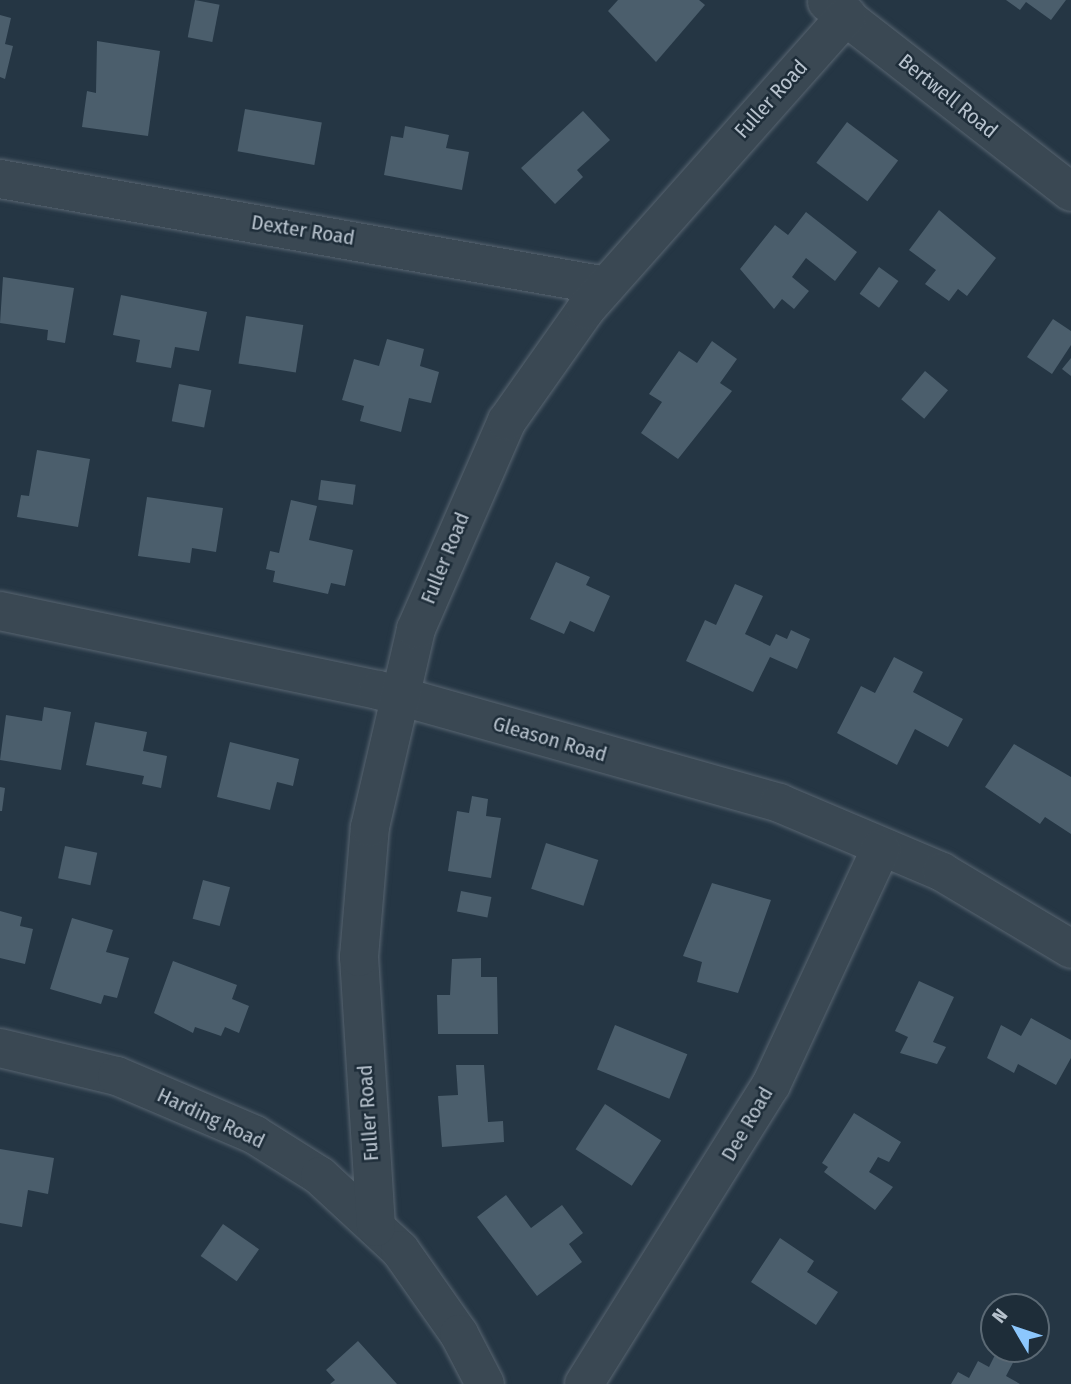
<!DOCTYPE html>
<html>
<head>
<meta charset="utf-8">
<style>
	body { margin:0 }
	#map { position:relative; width:1071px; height:1384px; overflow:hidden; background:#253644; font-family:"Fira Sans Condensed",sans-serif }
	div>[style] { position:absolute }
	.building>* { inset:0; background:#4b5e6c; transform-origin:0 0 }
	.roads { filter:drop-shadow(0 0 2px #586571) drop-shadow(0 0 2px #586571) }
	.minor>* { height:38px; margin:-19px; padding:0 19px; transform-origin:19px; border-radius:19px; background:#3a4853 }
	span { translate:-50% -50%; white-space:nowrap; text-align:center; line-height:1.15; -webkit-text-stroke:5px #1e2d39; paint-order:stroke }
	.street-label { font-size:21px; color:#b7c2cd }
	.north { position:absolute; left:980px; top:1293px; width:70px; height:70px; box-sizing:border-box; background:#1e2d39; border:2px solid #5b6974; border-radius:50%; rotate:309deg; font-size:19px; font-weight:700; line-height:28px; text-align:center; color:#b7c2cd }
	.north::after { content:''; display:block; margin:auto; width:24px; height:32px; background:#8cc7fd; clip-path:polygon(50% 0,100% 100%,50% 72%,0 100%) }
</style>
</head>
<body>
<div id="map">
	<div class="building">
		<div style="left:195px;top:0;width:25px;height:38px;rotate:11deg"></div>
		<div style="clip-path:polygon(618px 0,699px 0,705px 5px,656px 62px,608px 11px)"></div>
		<div style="clip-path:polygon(1006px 0,1066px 0,1051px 20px,1026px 2px,1020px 10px)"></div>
		<div style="clip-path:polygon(0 15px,11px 18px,5px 44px,13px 46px,5px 79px,0 77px)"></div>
		<div style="clip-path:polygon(97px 41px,160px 51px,148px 136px,82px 127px,87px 91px,96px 93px)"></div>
		<div style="left:245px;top:109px;width:78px;height:43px;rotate:10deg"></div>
		<div style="clip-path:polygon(583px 111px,610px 140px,577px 170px,583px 177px,555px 204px,521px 168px)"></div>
		<div style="left:847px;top:122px;width:64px;height:51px;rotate:37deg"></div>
		<div style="clip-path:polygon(405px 126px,449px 135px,446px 148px,469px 152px,462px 190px,384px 175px,391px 136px,403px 138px)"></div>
		<div style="clip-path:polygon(939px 210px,996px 258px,967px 296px,958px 289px,949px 301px,925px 284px,936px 270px,909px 250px)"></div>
		<div style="clip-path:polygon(806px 212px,857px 252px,835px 281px,806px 258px,792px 277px,809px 291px,794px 309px,782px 299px,774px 309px,740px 269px,775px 225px,788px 235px)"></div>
		<div style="left:879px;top:267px;width:24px;height:33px;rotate:36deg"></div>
		<div style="clip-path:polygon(3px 277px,74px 288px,65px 343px,47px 340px,48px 330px,0 323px)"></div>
		<div style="clip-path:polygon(121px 295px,207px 312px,199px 351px,175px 347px,171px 368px,136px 362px,140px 340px,113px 335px)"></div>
		<div style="left:246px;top:316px;width:58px;height:48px;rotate:9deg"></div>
		<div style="clip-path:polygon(1053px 319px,1071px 331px,1071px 345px,1052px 374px,1027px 357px)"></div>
		<div style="clip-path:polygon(387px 339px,424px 349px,420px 366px,439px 372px,431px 403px,409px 398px,401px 432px,360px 421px,364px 406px,342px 400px,354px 359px,379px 366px)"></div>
		<div style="clip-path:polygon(712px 341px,737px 359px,720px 383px,732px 391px,678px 459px,641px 433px,662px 402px,649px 394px,679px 351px,697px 363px)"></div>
		<div style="clip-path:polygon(1071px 358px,1071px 376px,1062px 369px)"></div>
		<div style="left:925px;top:371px;width:30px;height:37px;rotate:40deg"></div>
		<div style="left:179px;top:384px;width:33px;height:38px;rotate:11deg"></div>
		<div style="clip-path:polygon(37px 450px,90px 459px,78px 527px,17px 517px,21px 495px,29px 496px)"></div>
		<div style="left:321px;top:480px;width:35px;height:20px;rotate:8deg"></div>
		<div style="clip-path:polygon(147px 497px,223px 508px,216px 552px,192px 548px,190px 563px,138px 556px)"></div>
		<div style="clip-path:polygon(291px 500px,317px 506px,309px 540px,353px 550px,345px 586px,331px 583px,328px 594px,273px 582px,275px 571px,266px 569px,270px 551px,279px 553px)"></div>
		<div style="clip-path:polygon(556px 562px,590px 577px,586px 585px,610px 596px,594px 632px,570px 621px,564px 634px,530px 619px)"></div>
		<div style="clip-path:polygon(735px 584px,763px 596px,745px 634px,770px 646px,776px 634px,787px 639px,791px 630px,810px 639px,797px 669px,770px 657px,753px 692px,686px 661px,705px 620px,716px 625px)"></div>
		<div style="clip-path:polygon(894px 657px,923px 672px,913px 692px,963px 719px,948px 747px,915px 729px,897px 765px,837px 733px,861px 686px,875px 693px)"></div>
		<div style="clip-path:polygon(44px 707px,71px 712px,61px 770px,0 760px,6px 715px,42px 721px)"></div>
		<div style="clip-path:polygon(95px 722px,147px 732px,143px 751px,167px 756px,161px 788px,142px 784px,144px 776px,86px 765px)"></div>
		<div style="clip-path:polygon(230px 742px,299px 759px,293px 786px,277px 782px,270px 810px,217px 797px)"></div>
		<div style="clip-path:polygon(1014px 744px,1071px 777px,1071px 834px,1045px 817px,1040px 824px,985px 787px)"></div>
		<div style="clip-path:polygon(0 787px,5px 788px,2px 811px,0 811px)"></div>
		<div style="clip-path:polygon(472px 796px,488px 799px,486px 816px,501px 818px,491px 878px,448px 871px,457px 811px,469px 813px)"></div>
		<div style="left:546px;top:843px;width:55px;height:48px;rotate:18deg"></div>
		<div style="left:65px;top:846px;width:33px;height:33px;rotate:12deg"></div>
		<div style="left:203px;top:880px;width:28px;height:40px;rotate:15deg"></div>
		<div style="clip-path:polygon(712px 883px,771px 900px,738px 993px,697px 982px,702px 962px,683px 956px)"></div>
		<div style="left:461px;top:891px;width:31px;height:21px;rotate:11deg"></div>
		<div style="clip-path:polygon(0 911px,22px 917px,20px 926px,33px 929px,25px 964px,0 958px)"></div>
		<div style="clip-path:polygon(72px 918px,113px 930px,106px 952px,129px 958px,117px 998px,104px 995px,101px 1004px,50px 989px)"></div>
		<div style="clip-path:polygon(481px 958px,481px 977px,497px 977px,498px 1034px,438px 1034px,437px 995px,450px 995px,452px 959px)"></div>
		<div style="clip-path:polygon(173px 961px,237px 985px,232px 999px,249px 1006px,239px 1033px,225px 1027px,221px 1036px,195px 1027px,193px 1033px,154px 1013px)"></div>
		<div style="clip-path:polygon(919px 981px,954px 997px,933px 1042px,946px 1047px,937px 1064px,900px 1053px,908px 1037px,895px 1031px)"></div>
		<div style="clip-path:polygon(1031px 1018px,1071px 1040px,1071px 1058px,1056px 1085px,1018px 1064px,1014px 1073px,987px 1058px,1001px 1025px,1021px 1036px)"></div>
		<div style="left:615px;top:1025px;width:78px;height:48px;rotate:22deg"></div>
		<div style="clip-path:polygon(456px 1065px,484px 1065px,488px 1122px,503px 1121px,504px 1142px,442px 1147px,438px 1096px,458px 1095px)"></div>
		<div style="left:605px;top:1104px;width:67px;height:54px;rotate:33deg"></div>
		<div style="clip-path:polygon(854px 1113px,901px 1142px,889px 1162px,878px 1157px,869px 1172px,893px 1187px,875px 1210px,824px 1172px,828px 1167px,822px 1163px)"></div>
		<div style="clip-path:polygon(0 1149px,54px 1158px,48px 1194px,28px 1190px,22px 1227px,0 1223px)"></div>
		<div style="clip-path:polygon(506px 1195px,531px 1228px,562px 1205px,583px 1233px,569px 1244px,582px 1262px,537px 1296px,477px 1217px)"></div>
		<div style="left:223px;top:1224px;width:44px;height:39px;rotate:35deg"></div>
		<div style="clip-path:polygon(780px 1238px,814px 1261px,807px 1272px,838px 1292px,816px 1325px,751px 1282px)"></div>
		<div style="clip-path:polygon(358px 1341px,397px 1384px,330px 1384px,335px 1380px,326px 1370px)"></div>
		<div style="clip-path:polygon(998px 1349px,1017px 1355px,1006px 1376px,1020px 1384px,951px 1384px,958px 1372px,969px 1378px,978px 1361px,989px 1367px)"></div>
	</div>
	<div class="roads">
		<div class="minor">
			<div style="left:827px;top:2px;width:309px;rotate:37.9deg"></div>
			<div style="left:0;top:179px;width:615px;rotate:10.01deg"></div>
			<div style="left:0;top:611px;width:386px;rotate:11.8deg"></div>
			<div style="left:378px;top:690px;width:417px;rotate:15.7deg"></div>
			<div style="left:779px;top:803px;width:177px;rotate:22.9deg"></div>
			<div style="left:942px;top:872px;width:150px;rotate:30.8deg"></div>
			<div style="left:0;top:1048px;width:120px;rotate:13.5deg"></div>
			<div style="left:117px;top:1076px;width:150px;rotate:23.1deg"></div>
			<div style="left:255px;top:1135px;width:77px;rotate:32.2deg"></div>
			<div style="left:320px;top:1176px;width:109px;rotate:42.8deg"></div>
			<div style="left:400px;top:1250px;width:103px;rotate:54.9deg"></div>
			<div style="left:459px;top:1334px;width:56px;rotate:62.5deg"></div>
			<div style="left:376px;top:1227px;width:271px;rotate:-93.6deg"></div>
			<div style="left:359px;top:957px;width:130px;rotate:-85.2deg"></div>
			<div style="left:370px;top:827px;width:203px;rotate:-76.9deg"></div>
			<div style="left:416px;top:629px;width:227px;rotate:-66.4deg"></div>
			<div style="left:507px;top:421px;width:137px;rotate:-54.8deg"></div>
			<div style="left:586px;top:309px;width:393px;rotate:-48.4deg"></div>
			<div style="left:584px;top:1384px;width:353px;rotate:-58deg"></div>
			<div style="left:771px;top:1085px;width:261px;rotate:-65.1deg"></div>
		</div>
	</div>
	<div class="street-label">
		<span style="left:948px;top:96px;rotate:39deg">Bertwell Road</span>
		<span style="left:771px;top:99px;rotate:-48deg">Fuller Road</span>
		<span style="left:303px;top:230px;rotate:9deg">Dexter Road</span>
		<span style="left:445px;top:558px;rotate:-68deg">Fuller Road</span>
		<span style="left:550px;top:739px;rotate:16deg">Gleason Road</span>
		<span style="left:368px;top:1113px;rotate:-94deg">Fuller Road</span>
		<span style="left:211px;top:1118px;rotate:25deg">Harding Road</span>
		<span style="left:747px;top:1124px;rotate:-60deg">Dee Road</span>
	</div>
	<div class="north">N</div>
</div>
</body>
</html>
